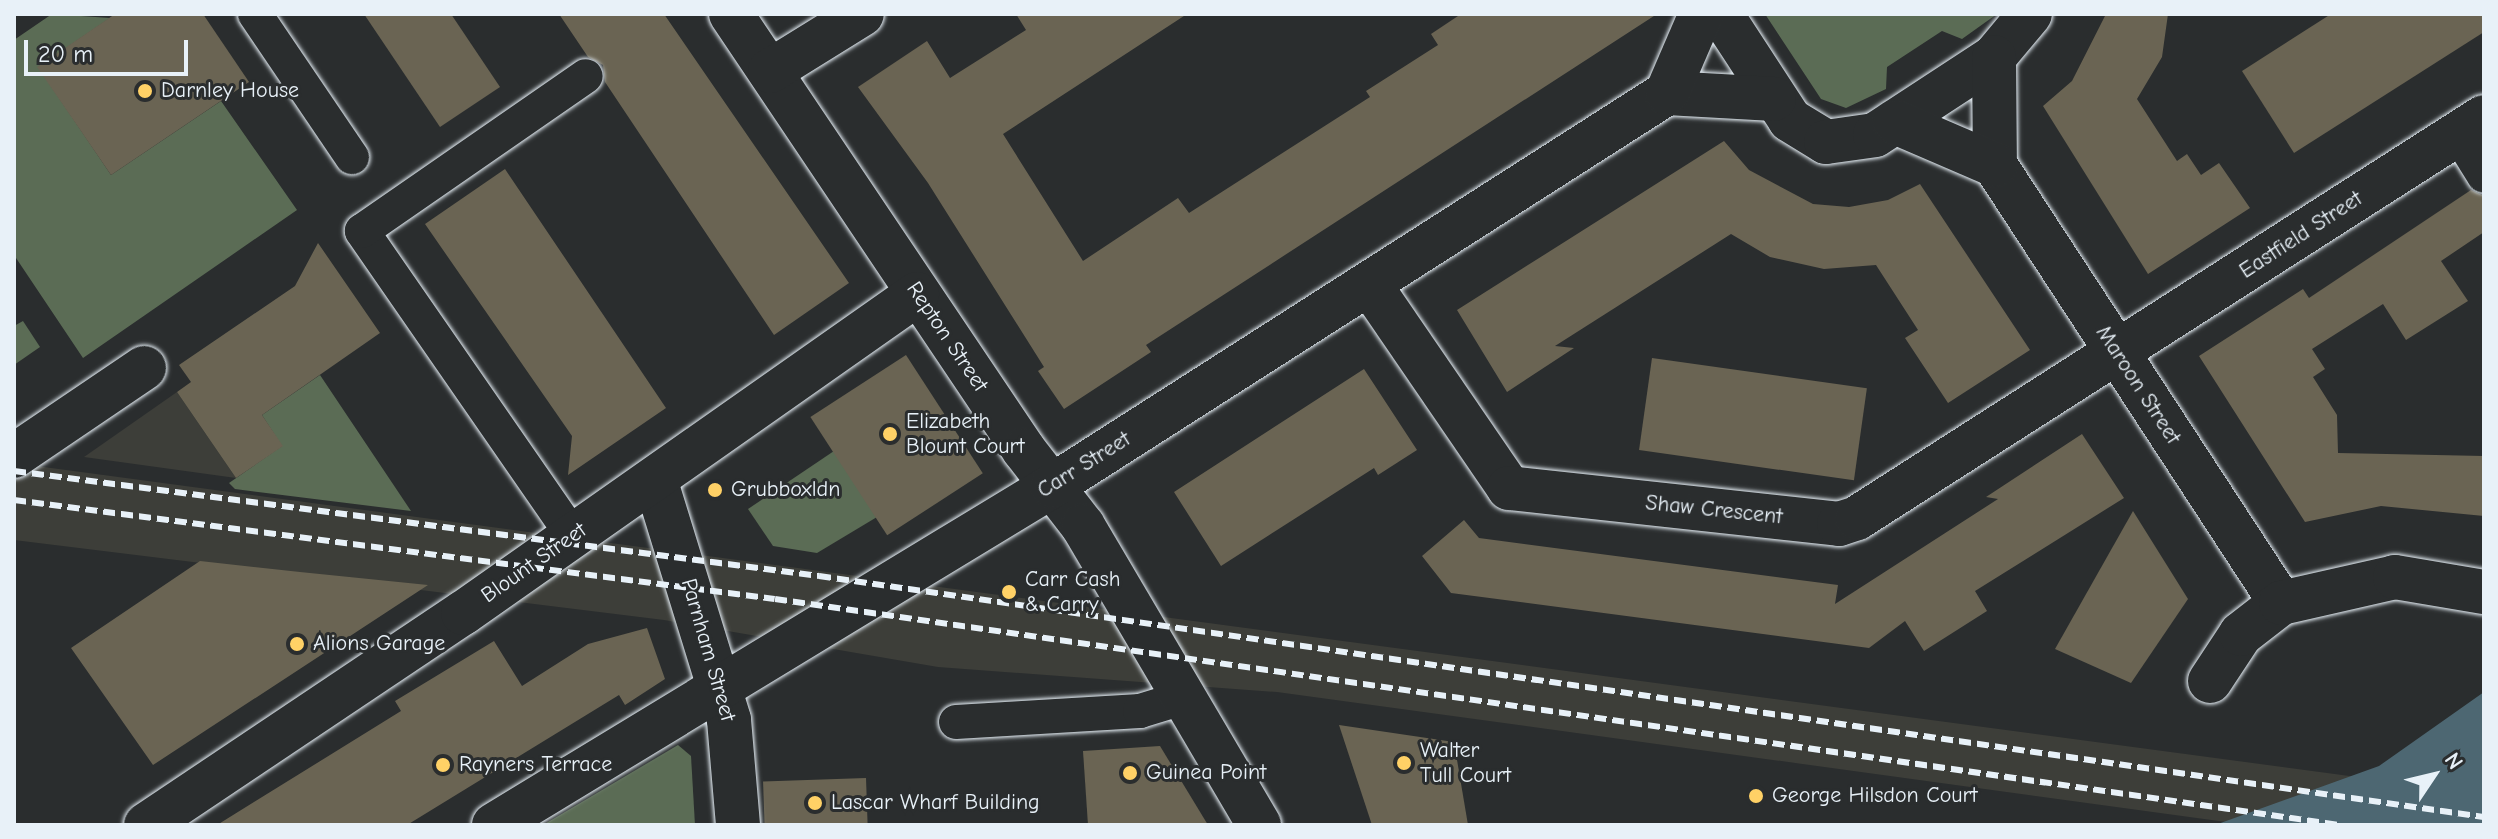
<!DOCTYPE html>
<html>
<head>
<meta charset="utf-8">
<style>
	body { margin:0 }
	#map { position:relative; width:2498px; height:839px; overflow:hidden; background:#2a2d2e; font-family:"Comic Neue",sans-serif }
	div>[style] { position:absolute }
	.built>* { inset:0; background:#3d3e39 }
	.green>* { inset:0; background:#5b6c55 }
	.water>* { inset:0; background:#4d6772 }
	.building>* { inset:0; background:#6a6453; transform-origin:0 0 }
	.roads { filter:drop-shadow(0 0 2px #e8f1f8) drop-shadow(0 0 2px #e8f1f8) }
	.service>* { height:34px; margin:-17px; padding:0 17px; transform-origin:17px; border-radius:17px; background:#2a2d2e }
	.minor>* { height:44px; margin:-22px; padding:0 22px; transform-origin:22px; border-radius:22px; background:#2a2d2e }
	.rail>* { height:6px; margin-top:-3px; transform-origin:0; background:repeating-linear-gradient(90deg,#e8f1f8 0 12px,transparent 0 18px) }
	.dots>* { width:22px; height:22px; translate:-50% -50%; box-sizing:border-box; border:4px solid #2a2d2e; border-radius:50% }
	span { translate:-50% -50%; white-space:nowrap; text-align:center; line-height:1.15; -webkit-text-stroke:6px #2a2d2e; paint-order:stroke }
	.poi-label { font-size:22px; color:#e8f1f8 }
	.left { translate:0 -50%; text-align:left }
	.street-label { font-size:22px; color:#e8f1f8 }
	.frame { position:absolute; inset:0; border:16px solid #e8f1f8; pointer-events:none }
	.north { position:absolute; left:2394px; top:735px; width:80px; height:80px; -webkit-text-stroke:6px #2a2d2e; paint-order:stroke; rotate:55deg; font-size:22px; font-weight:700; line-height:32px; text-align:center; color:#e8f1f8 }
	.north::after { content:''; display:block; margin:auto; width:28px; height:36px; background:#e8f1f8; clip-path:polygon(50% 0,100% 100%,50% 72%,0 100%) }
	.scale { position:absolute; left:24px; top:40px; width:164px; height:36px; box-sizing:border-box; border:4px solid #e8f1f8; border-top:0; padding-left:10px; font-size:24px; line-height:28px; white-space:nowrap; color:#e8f1f8; -webkit-text-stroke:6px #2a2d2e; paint-order:stroke }
</style>
</head>
<body>
<div id="map">
	<div class="built">
		<div style="clip-path:polygon(177px 392px,236px 478px,84px 457px)"></div>
		<div style="clip-path:polygon(14px 463px,2484px 794px,2484px 825px,2248px 825px,1277px 692px,938px 667px,664px 620px,14px 540px)"></div>
	</div>
	<div class="green">
		<div style="clip-path:polygon(52px 14px,110px 18px,38px 67px,111px 175px,221px 101px,297px 210px,83px 358px,14px 255px,14px 40px)"></div>
		<div style="clip-path:polygon(1765px 14px,1997px 14px,1962px 39px,1942px 31px,1887px 67px,1886px 89px,1846px 108px,1821px 99px)"></div>
		<div style="clip-path:polygon(23px 321px,40px 347px,14px 365px,14px 326px)"></div>
		<div style="clip-path:polygon(320px 375px,411px 511px,235px 489px,229px 483px,282px 446px,262px 415px)"></div>
		<div style="clip-path:polygon(834px 451px,877px 517px,817px 553px,773px 546px,748px 509px)"></div>
		<div style="clip-path:polygon(678px 745px,691px 756px,695px 825px,543px 825px)"></div>
	</div>
	<div class="water">
		<div style="clip-path:polygon(2484px 692px,2484px 825px,2215px 825px,2379px 766px)"></div>
	</div>
	<div class="building">
		<div style="clip-path:polygon(115px 14px,203px 14px,249px 82px,111px 175px,37px 67px)"></div>
		<div style="clip-path:polygon(364px 14px,451px 14px,500px 87px,440px 127px)"></div>
		<div style="clip-path:polygon(559px 14px,664px 14px,849px 283px,774px 335px,605px 82px,603px 65px,588px 57px)"></div>
		<div style="clip-path:polygon(1016px 14px,1187px 14px,1003px 134px,1083px 261px,1178px 198px,1189px 213px,1370px 97px,1366px 91px,1438px 45px,1431px 34px,1461px 14px,1657px 14px,1146px 345px,1151px 352px,1064px 409px,1038px 371px,1044px 367px,928px 183px,858px 87px,927px 41px,950px 78px,1026px 30px)"></div>
		<div style="clip-path:polygon(2106px 14px,2168px 14px,2162px 57px,2137px 99px,2177px 161px,2187px 154px,2201px 175px,2219px 163px,2250px 208px,2148px 274px,2043px 106px,2072px 81px)"></div>
		<div style="clip-path:polygon(2331px 14px,2484px 14px,2484px 32px,2294px 153px,2242px 71px)"></div>
		<div style="clip-path:polygon(1724px 141px,1749px 170px,1813px 204px,1849px 207px,1888px 200px,1920px 184px,2030px 350px,1948px 403px,1905px 338px,1918px 330px,1876px 265px,1824px 269px,1770px 257px,1731px 234px,1555px 346px,1574px 348px,1507px 392px,1457px 310px)"></div>
		<div style="clip-path:polygon(505px 169px,666px 408px,568px 475px,572px 436px,425px 224px)"></div>
		<div style="clip-path:polygon(2471px 190px,2484px 196px,2484px 232px,2441px 261px,2468px 301px,2406px 340px,2383px 304px,2312px 349px,2325px 369px,2313px 377px,2337px 415px,2338px 453px,2484px 456px,2484px 516px,2381px 506px,2305px 522px,2199px 356px,2303px 289px,2309px 298px)"></div>
		<div style="clip-path:polygon(318px 243px,380px 333px,262px 415px,283px 446px,236px 478px,177px 392px,191px 382px,179px 365px,295px 286px)"></div>
		<div style="left:906px;top:355px;width:141px;height:114px;rotate:57deg"></div>
		<div style="left:1652px;top:358px;width:217px;height:93px;rotate:8deg"></div>
		<div style="clip-path:polygon(1364px 369px,1417px 450px,1378px 475px,1374px 468px,1221px 566px,1174px 492px)"></div>
		<div style="clip-path:polygon(2082px 434px,2124px 498px,1975px 591px,1987px 611px,1924px 651px,1905px 621px,1869px 648px,1451px 593px,1422px 556px,1464px 520px,1479px 538px,1838px 585px,1835px 604px,1998px 499px,1986px 497px)"></div>
		<div style="clip-path:polygon(2133px 511px,2188px 599px,2131px 683px,2055px 649px)"></div>
		<div style="clip-path:polygon(200px 561px,300px 572px,428px 585px,153px 765px,71px 648px)"></div>
		<div style="clip-path:polygon(647px 628px,665px 679px,625px 705px,619px 695px,407px 825px,217px 825px,401px 711px,395px 701px,494px 641px,522px 686px,588px 644px)"></div>
		<div style="clip-path:polygon(1339px 725px,1454px 742px,1468px 825px,1372px 825px)"></div>
		<div style="clip-path:polygon(1160px 746px,1208px 825px,1088px 825px,1083px 751px)"></div>
		<div style="left:866px;top:778px;width:47px;height:103px;rotate:88deg"></div>
	</div>
	<div class="roads">
		<div class="service">
			<div style="left:255px;top:14px;width:173px;rotate:55.9deg"></div>
			<div style="left:2458px;top:134px;width:49px;rotate:58.2deg"></div>
			<div style="left:573px;top:536px;width:371px;rotate:-124.7deg"></div>
			<div style="left:362px;top:231px;width:272px;rotate:-34.7deg"></div>
			<div style="left:956px;top:722px;width:184px;rotate:-3.4deg"></div>
			<div style="left:1140px;top:711px;width:41px;rotate:-17.1deg"></div>
		</div>
		<div class="minor">
			<div style="left:731px;top:14px;width:525px;rotate:56.1deg"></div>
			<div style="left:1024px;top:450px;width:96px;rotate:52.2deg"></div>
			<div style="left:1083px;top:526px;width:347px;rotate:59.5deg"></div>
			<div style="left:1721px;top:14px;width:126px;rotate:56.9deg"></div>
			<div style="left:1790px;top:120px;width:42px;rotate:31.4deg"></div>
			<div style="left:1826px;top:142px;width:49px;rotate:-8.1deg"></div>
			<div style="left:1875px;top:135px;width:142px;rotate:-33.2deg"></div>
			<div style="left:1994px;top:57px;width:56px;rotate:-50.1deg"></div>
			<div style="left:1994px;top:57px;width:108px;rotate:89.5deg"></div>
			<div style="left:1995px;top:165px;width:523px;rotate:56.86deg"></div>
			<div style="left:770px;top:71px;width:108px;rotate:-31.8deg"></div>
			<div style="left:1667px;top:93px;width:107px;rotate:3.2deg"></div>
			<div style="left:1895px;top:122px;width:109px;rotate:23.3deg"></div>
			<div style="left:1370px;top:285px;width:246px;rotate:55.6deg"></div>
			<div style="left:1509px;top:488px;width:332px;rotate:6.2deg"></div>
			<div style="left:1839px;top:524px;width:19px;rotate:-18deg"></div>
			<div style="left:1857px;top:518px;width:744px;rotate:-32.6deg"></div>
			<div style="left:14px;top:456px;width:157px;rotate:-34.1deg"></div>
			<div style="left:655px;top:479px;width:252px;rotate:72.9deg"></div>
			<div style="left:729px;top:720px;width:105px;rotate:85.1deg"></div>
			<div style="left:2210px;top:681px;width:56px;rotate:-56.6deg"></div>
			<div style="left:2241px;top:634px;width:51px;rotate:-37.8deg"></div>
			<div style="left:2281px;top:603px;width:117px;rotate:-12.8deg"></div>
			<div style="left:2395px;top:577px;width:90px;rotate:9.6deg"></div>
			<div style="left:146px;top:825px;width:381px;rotate:-33.8deg"></div>
			<div style="left:463px;top:613px;width:555px;rotate:-35.09deg"></div>
			<div style="left:494px;top:825px;width:653px;rotate:-31.28deg"></div>
			<div style="left:1052px;top:486px;width:730px;rotate:-32.58deg"></div>
			<div style="left:1667px;top:93px;width:86px;rotate:-66.7deg"></div>
		</div>
	</div>
	<div class="rail">
		<div style="left:14px;top:471px;width:812px;rotate:7.43deg"></div>
		<div style="left:819px;top:576px;width:1682px;rotate:8.24deg"></div>
		<div style="left:14px;top:500px;width:767px;rotate:7.41deg"></div>
		<div style="left:775px;top:599px;width:1580px;rotate:8.22deg"></div>
	</div>
	<div class="dots">
		<div style="left:145px;top:91px;background:#ffd166"></div>
		<div style="left:890px;top:434px;background:#ffd166"></div>
		<div style="left:715px;top:490px;background:#ffd166"></div>
		<div style="left:1009px;top:592px;background:#ffd166"></div>
		<div style="left:297px;top:644px;background:#ffd166"></div>
		<div style="left:1404px;top:763px;background:#ffd166"></div>
		<div style="left:443px;top:765px;background:#ffd166"></div>
		<div style="left:1130px;top:773px;background:#ffd166"></div>
		<div style="left:1756px;top:796px;background:#ffd166"></div>
		<div style="left:815px;top:803px;background:#ffd166"></div>
	</div>
	<div class="poi-label">
		<span class="left" style="left:161px;top:91px">Darnley House</span>
		<span class="left" style="left:906px;top:434px">Elizabeth<br>Blount Court</span>
		<span class="left" style="left:731px;top:490px">Grubboxldn</span>
		<span class="left" style="left:1025px;top:592px">Carr Cash<br>&amp; Carry</span>
		<span class="left" style="left:313px;top:644px">Alions Garage</span>
		<span class="left" style="left:1420px;top:763px">Walter<br>Tull Court</span>
		<span class="left" style="left:459px;top:765px">Rayners Terrace</span>
		<span class="left" style="left:1146px;top:773px">Guinea Point</span>
		<span class="left" style="left:1772px;top:796px">George Hilsdon Court</span>
		<span class="left" style="left:831px;top:803px">Lascar Wharf Building</span>
	</div>
	<div class="street-label">
		<span style="left:2301px;top:235px;rotate:-33deg">Eastfield Street</span>
		<span style="left:947px;top:337px;rotate:56deg">Repton Street</span>
		<span style="left:2138px;top:385px;rotate:57deg">Maroon Street</span>
		<span style="left:1084px;top:465px;rotate:-32deg">Carr Street</span>
		<span style="left:1714px;top:510px;rotate:6deg">Shaw Crescent</span>
		<span style="left:534px;top:563px;rotate:-35deg">Blount Street</span>
		<span style="left:708px;top:650px;rotate:74deg">Parnham Street</span>
	</div>
	<div class="frame"></div>
	<div class="north">N</div>
	<div class="scale">20 m</div>
</div>
</body>
</html>
